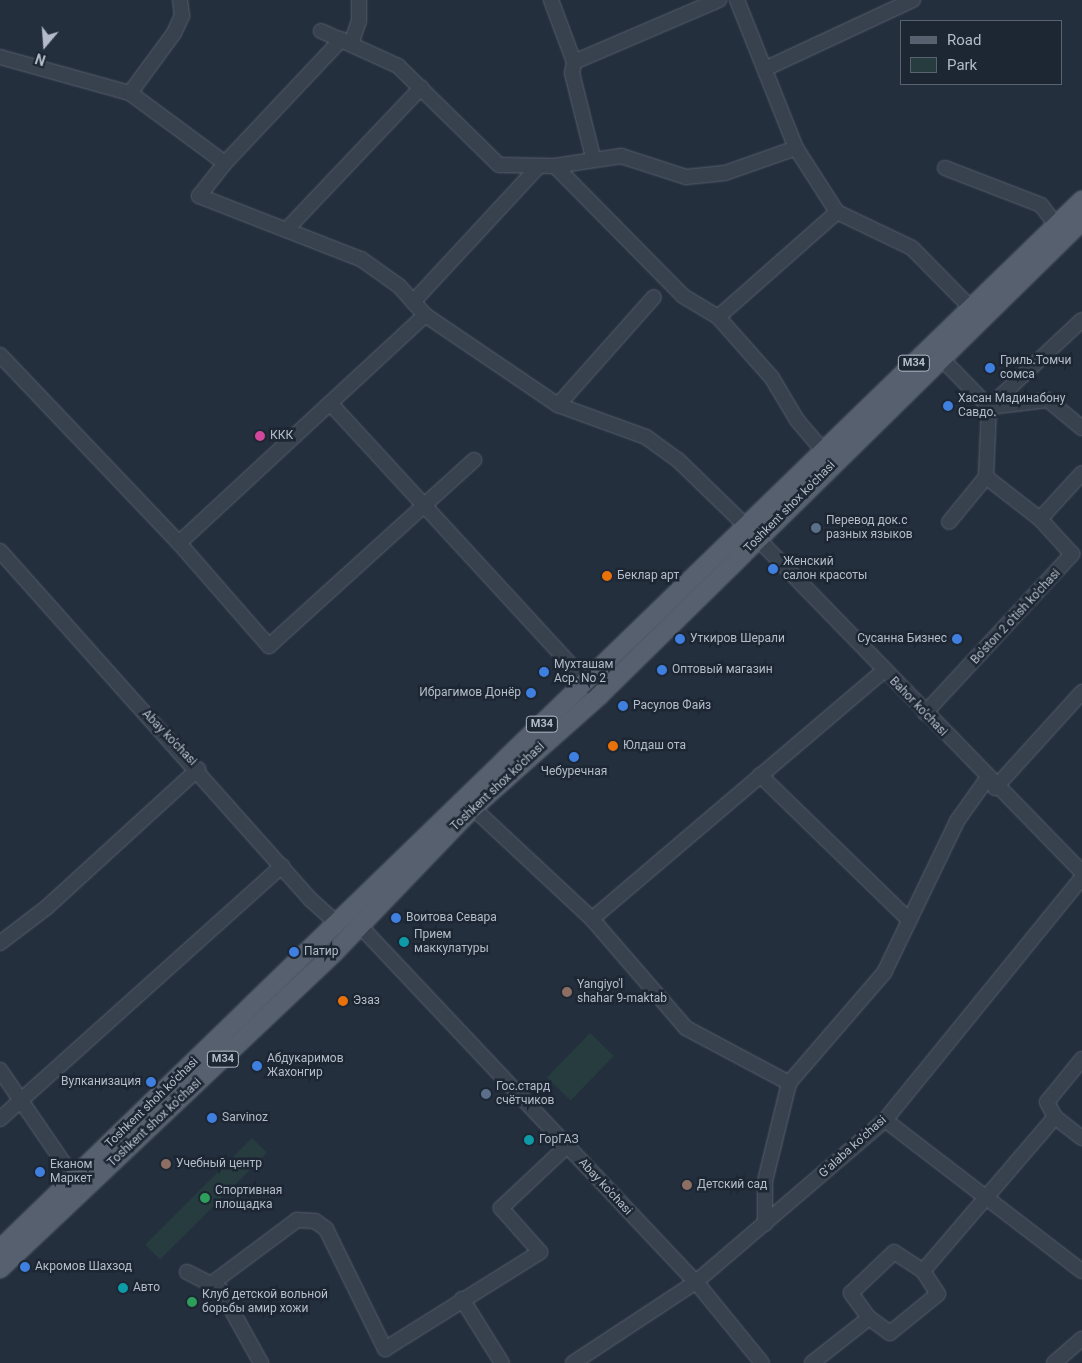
<!DOCTYPE html>
<html>
<head>
<meta charset="utf-8">
<style>
	body { margin:0 }
	#map { position:relative; width:1082px; height:1363px; overflow:hidden; background:#242f3e; font-family:Roboto,sans-serif }
	div>[style] { position:absolute }
	.green>* { inset:0; background:#263c3f; transform-origin:0 0 }
	.roads { filter:drop-shadow(0 0 1px #565f6c) drop-shadow(0 0 1px #565f6c) }
	.minor>* { height:14px; margin:-7px; padding:0 7px; transform-origin:7px; border-radius:7px; background:#38414e }
	.major>* { height:18px; margin:-9px; padding:0 9px; transform-origin:9px; border-radius:9px; background:#56606e }
	.dots>* { width:14px; height:14px; translate:-50% -50%; box-sizing:border-box; border:2px solid #1d2633; border-radius:50% }
	span { translate:-50% -50%; white-space:nowrap; text-align:center; line-height:1.15; -webkit-text-stroke:5px #1d2633; paint-order:stroke }
	.shield-label span { padding:1px 4px; background:#1d2633; border:1px solid; border-radius:4px; -webkit-text-stroke-width:0 }
	.shield-label { font-size:11px; color:#b4bcc9; font-weight:700 }
	.poi-label { font-size:12px; color:#b4bcc9 }
	.left { translate:0 -50%; text-align:left }
	.right { translate:-100% -50%; text-align:right }
	.street-label { font-size:12px; color:#b4bcc9 }
	.legend { position:absolute; left:900px; top:20px; width:162px; height:65px; box-sizing:border-box; background:#1d2633; border:1px solid #59626f; margin:0; padding:6px 9px; list-style:none; font-size:15px; color:#b4bcc9 }
	.legend li { display:flex; align-items:center; gap:10px; height:25px }
	.legend b { width:25px; border:1px solid #59626f }
	.north { position:absolute; left:20px; top:20px; width:50px; height:50px; -webkit-text-stroke:4px #1d2633; paint-order:stroke; rotate:198deg; font-size:14px; font-weight:700; line-height:20px; text-align:center; color:#b4bcc9 }
	.north::after { content:''; display:block; margin:auto; width:18px; height:22px; background:#b4bcc9; clip-path:polygon(50% 0,100% 100%,50% 72%,0 100%) }
</style>
</head>
<body>
<div id="map">
	<div class="green">
		<div style="left:590px;top:1033px;width:33px;height:62px;rotate:44deg"></div>
		<div style="left:252px;top:1138px;width:21px;height:151px;rotate:45deg"></div>
	</div>
	<div class="roads">
		<div class="minor">
			<div style="left:551px;top:0;width:66px;rotate:69.6deg"></div>
			<div style="left:574px;top:62px;width:158px;rotate:-23.2deg"></div>
			<div style="left:737px;top:0;width:159px;rotate:68.3deg"></div>
			<div style="left:796px;top:148px;width:76px;rotate:57.4deg"></div>
			<div style="left:837px;top:212px;width:83px;rotate:25.6deg"></div>
			<div style="left:912px;top:248px;width:83px;rotate:45.5deg"></div>
			<div style="left:321px;top:31px;width:85px;rotate:24.4deg"></div>
			<div style="left:398px;top:66px;width:141px;rotate:44.4deg"></div>
			<div style="left:499px;top:165px;width:56px;rotate:1deg"></div>
			<div style="left:555px;top:166px;width:67px;rotate:-8.6deg"></div>
			<div style="left:621px;top:156px;width:68px;rotate:17.9deg"></div>
			<div style="left:686px;top:177px;width:39px;rotate:-6deg"></div>
			<div style="left:725px;top:173px;width:75px;rotate:-19.4deg"></div>
			<div style="left:351px;top:44px;width:24px;rotate:-71deg"></div>
			<div style="left:359px;top:21px;width:21px;rotate:-90deg"></div>
			<div style="left:0;top:57px;width:135px;rotate:15.5deg"></div>
			<div style="left:130px;top:93px;width:118px;rotate:36.4deg"></div>
			<div style="left:225px;top:163px;width:42px;rotate:128.2deg"></div>
			<div style="left:199px;top:196px;width:174px;rotate:21.3deg"></div>
			<div style="left:361px;top:259px;width:47px;rotate:35.4deg"></div>
			<div style="left:399px;top:286px;width:39px;rotate:48deg"></div>
			<div style="left:425px;top:315px;width:161px;rotate:34.1deg"></div>
			<div style="left:558px;top:405px;width:94px;rotate:20deg"></div>
			<div style="left:646px;top:437px;width:39px;rotate:36deg"></div>
			<div style="left:678px;top:460px;width:96px;rotate:44.2deg"></div>
			<div style="left:574px;top:62px;width:11px;rotate:100deg"></div>
			<div style="left:572px;top:73px;width:87px;rotate:76deg"></div>
			<div style="left:767px;top:68px;width:161px;rotate:-25deg"></div>
			<div style="left:130px;top:93px;width:74px;rotate:-53.7deg"></div>
			<div style="left:174px;top:33px;width:19px;rotate:-65deg"></div>
			<div style="left:182px;top:16px;width:16px;rotate:-97deg"></div>
			<div style="left:225px;top:163px;width:170px;rotate:-46.7deg"></div>
			<div style="left:555px;top:166px;width:182px;rotate:45.4deg"></div>
			<div style="left:683px;top:296px;width:41px;rotate:31deg"></div>
			<div style="left:945px;top:168px;width:103px;rotate:21.1deg"></div>
			<div style="left:1041px;top:205px;width:25px;rotate:53deg"></div>
			<div style="left:287px;top:229px;width:195px;rotate:-46.5deg"></div>
			<div style="left:413px;top:302px;width:185px;rotate:-47.2deg"></div>
			<div style="left:0;top:355px;width:260px;rotate:46.4deg"></div>
			<div style="left:179px;top:543px;width:137px;rotate:48.9deg"></div>
			<div style="left:269px;top:646px;width:277px;rotate:-42.2deg"></div>
			<div style="left:941px;top:358px;width:69px;rotate:45.6deg"></div>
			<div style="left:989px;top:407px;width:70px;rotate:92.5deg"></div>
			<div style="left:330px;top:403px;width:398px;rotate:47.4deg"></div>
			<div style="left:558px;top:405px;width:144px;rotate:-48.4deg"></div>
			<div style="left:989px;top:407px;width:127px;rotate:-43.1deg"></div>
			<div style="left:989px;top:407px;width:59px;rotate:-6.8deg"></div>
			<div style="left:1048px;top:400px;width:44px;rotate:39.5deg"></div>
			<div style="left:825px;top:453px;width:43px;rotate:-130.3deg"></div>
			<div style="left:797px;top:420px;width:49px;rotate:-120.8deg"></div>
			<div style="left:772px;top:378px;width:81px;rotate:-131.5deg"></div>
			<div style="left:718px;top:317px;width:159px;rotate:-41.4deg"></div>
			<div style="left:1040px;top:519px;width:62px;rotate:-47.6deg"></div>
			<div style="left:758px;top:539px;width:465px;rotate:45.8deg"></div>
			<div style="left:179px;top:543px;width:335px;rotate:-42.8deg"></div>
			<div style="left:0;top:551px;width:467px;rotate:48.3deg"></div>
			<div style="left:311px;top:900px;width:36px;rotate:42deg"></div>
			<div style="left:925px;top:713px;width:217px;rotate:-47.2deg"></div>
			<div style="left:1072px;top:554px;width:47px;rotate:-132.4deg"></div>
			<div style="left:1040px;top:519px;width:68px;rotate:-142.1deg"></div>
			<div style="left:986px;top:477px;width:58px;rotate:129.4deg"></div>
			<div style="left:760px;top:775px;width:208px;rotate:44.2deg"></div>
			<div style="left:995px;top:788px;width:130px;rotate:-47.8deg"></div>
			<div style="left:473px;top:808px;width:163px;rotate:43deg"></div>
			<div style="left:592px;top:919px;width:144px;rotate:49.2deg"></div>
			<div style="left:686px;top:1028px;width:117px;rotate:28.1deg"></div>
			<div style="left:592px;top:919px;width:382px;rotate:-40.4deg"></div>
			<div style="left:361px;top:927px;width:488px;rotate:46.7deg"></div>
			<div style="left:696px;top:1282px;width:104px;rotate:50.8deg"></div>
			<div style="left:0;top:943px;width:58px;rotate:-37.3deg"></div>
			<div style="left:46px;top:908px;width:206px;rotate:-42.4deg"></div>
			<div style="left:1082px;top:1059px;width:55px;rotate:129.1deg"></div>
			<div style="left:1047px;top:1102px;width:17px;rotate:62deg"></div>
			<div style="left:1055px;top:1117px;width:34px;rotate:38deg"></div>
			<div style="left:0;top:1070px;width:131px;rotate:55.6deg"></div>
			<div style="left:0;top:1119px;width:379px;rotate:-41.9deg"></div>
			<div style="left:885px;top:1120px;width:248px;rotate:37.5deg"></div>
			<div style="left:765px;top:1224px;width:43px;rotate:-90deg"></div>
			<div style="left:765px;top:1181px;width:101px;rotate:-76.2deg"></div>
			<div style="left:789px;top:1083px;width:145px;rotate:-49.2deg"></div>
			<div style="left:884px;top:973px;width:169px;rotate:-64.3deg"></div>
			<div style="left:957px;top:821px;width:52px;rotate:-54.5deg"></div>
			<div style="left:894px;top:1252px;width:35px;rotate:33deg"></div>
			<div style="left:923px;top:1271px;width:27px;rotate:57deg"></div>
			<div style="left:938px;top:1294px;width:62px;rotate:140.9deg"></div>
			<div style="left:890px;top:1333px;width:26px;rotate:-144deg"></div>
			<div style="left:869px;top:1318px;width:31px;rotate:-126deg"></div>
			<div style="left:851px;top:1293px;width:59px;rotate:-43.6deg"></div>
			<div style="left:923px;top:1271px;width:203px;rotate:-49.4deg"></div>
			<div style="left:187px;top:1272px;width:37px;rotate:27deg"></div>
			<div style="left:220px;top:1289px;width:85px;rotate:61deg"></div>
			<div style="left:211px;top:1284px;width:107px;rotate:-36.7deg"></div>
			<div style="left:297px;top:1220px;width:18px;rotate:3deg"></div>
			<div style="left:315px;top:1221px;width:14px;rotate:36deg"></div>
			<div style="left:326px;top:1229px;width:134px;rotate:63.8deg"></div>
			<div style="left:385px;top:1349px;width:183px;rotate:-32deg"></div>
			<div style="left:540px;top:1252px;width:59px;rotate:-131.6deg"></div>
			<div style="left:501px;top:1208px;width:91px;rotate:-43.2deg"></div>
			<div style="left:462px;top:1299px;width:75px;rotate:58deg"></div>
			<div style="left:573px;top:1363px;width:147px;rotate:-33.4deg"></div>
			<div style="left:696px;top:1282px;width:249px;rotate:-40.6deg"></div>
			<div style="left:885px;top:1120px;width:312px;rotate:-50.9deg"></div>
			<div style="left:812px;top:1363px;width:73px;rotate:-38.3deg"></div>
			<div style="left:1054px;top:1363px;width:37px;rotate:-41deg"></div>
		</div>
		<div class="major">
			<div style="left:0;top:1249px;width:1507px;rotate:-44.11deg"></div>
			<div style="left:0;top:1269px;width:461px;rotate:-43.4deg"></div>
			<div style="left:335px;top:952px;width:199px;rotate:-46.2deg"></div>
			<div style="left:473px;top:808px;width:169px;rotate:-41.6deg"></div>
			<div style="left:599px;top:696px;width:677px;rotate:-44.52deg"></div>
		</div>
	</div>
	<div class="dots">
		<div style="left:990px;top:368px;background:#3f7fe0"></div>
		<div style="left:948px;top:406px;background:#3f7fe0"></div>
		<div style="left:260px;top:436px;background:#d1479c"></div>
		<div style="left:816px;top:528px;background:#5c6f8a"></div>
		<div style="left:773px;top:569px;background:#3f7fe0"></div>
		<div style="left:607px;top:576px;background:#e8710a"></div>
		<div style="left:680px;top:639px;background:#3f7fe0"></div>
		<div style="left:957px;top:639px;background:#3f7fe0"></div>
		<div style="left:662px;top:670px;background:#3f7fe0"></div>
		<div style="left:544px;top:672px;background:#3f7fe0"></div>
		<div style="left:531px;top:693px;background:#3f7fe0"></div>
		<div style="left:623px;top:706px;background:#3f7fe0"></div>
		<div style="left:613px;top:746px;background:#e8710a"></div>
		<div style="left:574px;top:757px;background:#3f7fe0"></div>
		<div style="left:396px;top:918px;background:#3f7fe0"></div>
		<div style="left:404px;top:942px;background:#0f9aa8"></div>
		<div style="left:294px;top:952px;background:#3f7fe0"></div>
		<div style="left:567px;top:992px;background:#8d6e63"></div>
		<div style="left:343px;top:1001px;background:#e8710a"></div>
		<div style="left:257px;top:1066px;background:#3f7fe0"></div>
		<div style="left:151px;top:1082px;background:#3f7fe0"></div>
		<div style="left:486px;top:1094px;background:#5c6f8a"></div>
		<div style="left:212px;top:1118px;background:#3f7fe0"></div>
		<div style="left:529px;top:1140px;background:#0f9aa8"></div>
		<div style="left:166px;top:1164px;background:#8d6e63"></div>
		<div style="left:40px;top:1172px;background:#3f7fe0"></div>
		<div style="left:687px;top:1185px;background:#8d6e63"></div>
		<div style="left:205px;top:1198px;background:#2e9e5b"></div>
		<div style="left:25px;top:1267px;background:#3f7fe0"></div>
		<div style="left:123px;top:1288px;background:#0f9aa8"></div>
		<div style="left:192px;top:1302px;background:#2e9e5b"></div>
	</div>
	<div class="shield-label">
		<span style="left:914px;top:363px">M34</span>
		<span style="left:542px;top:724px">M34</span>
		<span style="left:223px;top:1059px">M34</span>
	</div>
	<div class="poi-label">
		<span class="left" style="left:1000px;top:368px">Гриль.Томчи<br>сомса</span>
		<span class="left" style="left:958px;top:406px">Хасан Мадинабону<br>Савдо.</span>
		<span class="left" style="left:270px;top:436px">ККК</span>
		<span class="left" style="left:826px;top:528px">Перевод док.с<br>разных языков</span>
		<span class="left" style="left:783px;top:569px">Женский<br>салон красоты</span>
		<span class="left" style="left:617px;top:576px">Беклар арт</span>
		<span class="left" style="left:690px;top:639px">Уткиров Шерали</span>
		<span class="right" style="left:947px;top:639px">Сусанна Бизнес</span>
		<span class="left" style="left:554px;top:672px">Мухташам<br>Аср. No 2</span>
		<span class="left" style="left:672px;top:670px">Оптовый магазин</span>
		<span class="right" style="left:521px;top:693px">Ибрагимов Донёр</span>
		<span class="left" style="left:633px;top:706px">Расулов Файз</span>
		<span class="left" style="left:623px;top:746px">Юлдаш ота</span>
		<span style="left:574px;top:772px">Чебуречная</span>
		<span class="left" style="left:406px;top:918px">Воитова Севара</span>
		<span class="left" style="left:414px;top:942px">Прием<br>маккулатуры</span>
		<span class="left" style="left:304px;top:952px">Патир</span>
		<span class="left" style="left:577px;top:992px">Yangiyo'l<br>shahar 9-maktab</span>
		<span class="left" style="left:353px;top:1001px">Эзаз</span>
		<span class="left" style="left:267px;top:1066px">Абдукаримов<br>Жахонгир</span>
		<span class="right" style="left:141px;top:1082px">Вулканизация</span>
		<span class="left" style="left:496px;top:1094px">Гос.стард<br>счётчиков</span>
		<span class="left" style="left:222px;top:1118px">Sarvinoz</span>
		<span class="left" style="left:539px;top:1140px">ГорГАЗ</span>
		<span class="left" style="left:176px;top:1164px">Учебный центр</span>
		<span class="left" style="left:50px;top:1172px">Еканом<br>Маркет</span>
		<span class="left" style="left:697px;top:1185px">Детский сад</span>
		<span class="left" style="left:215px;top:1198px">Спортивная<br>площадка</span>
		<span class="left" style="left:35px;top:1267px">Акромов Шахзод</span>
		<span class="left" style="left:133px;top:1288px">Авто</span>
		<span class="left" style="left:202px;top:1302px">Клуб детской вольной<br>борьбы амир хожи</span>
	</div>
	<div class="street-label">
		<span style="left:790px;top:507px;rotate:-45deg">Toshkent shox ko'chasi</span>
		<span style="left:1016px;top:617px;rotate:-47deg">Bo'ston 2 o'tish ko'chasi</span>
		<span style="left:918px;top:707px;rotate:46deg">Bahor ko'chasi</span>
		<span style="left:169px;top:738px;rotate:46deg">Abay ko'chasi</span>
		<span style="left:498px;top:787px;rotate:-43deg">Toshkent shox ko'chasi</span>
		<span style="left:152px;top:1103px;rotate:-44deg">Toshkent shoh ko'chasi</span>
		<span style="left:155px;top:1123px;rotate:-43deg">Toshkent shox ko'chasi</span>
		<span style="left:853px;top:1147px;rotate:-42deg">G’alaba ko’chasi</span>
		<span style="left:605px;top:1187px;rotate:47deg">Abay ko'chasi</span>
	</div>
	<ul class="legend">
	<li><b style="height:6px;background:#56606e"></b>Road</li>
	<li><b style="height:14px;background:#263c3f"></b>Park</li>
	</ul>
	<div class="north">N</div>
</div>
</body>
</html>
